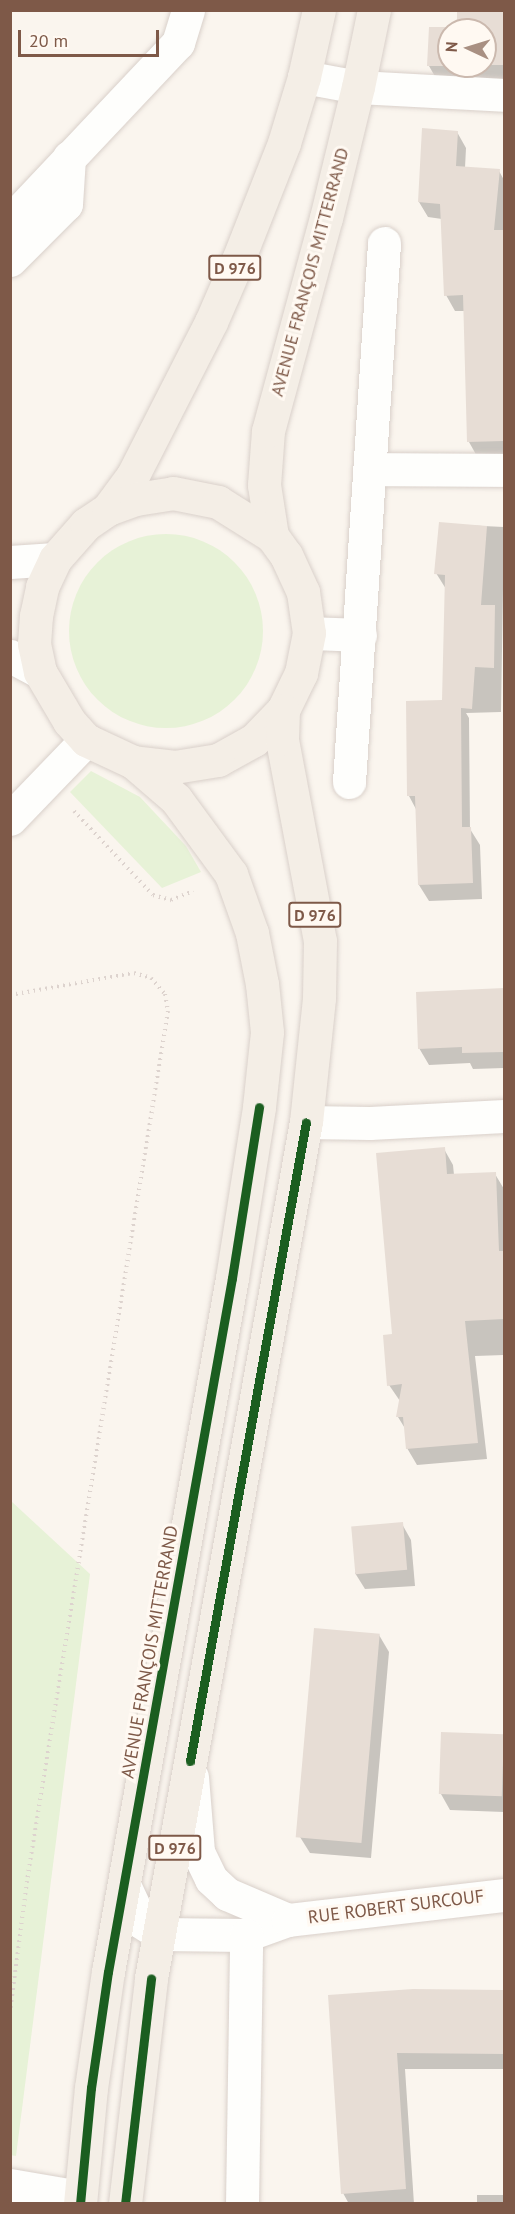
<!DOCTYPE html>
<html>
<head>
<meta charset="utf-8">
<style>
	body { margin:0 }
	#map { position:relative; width:515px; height:2214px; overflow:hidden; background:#faf5ee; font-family:"PT Sans",sans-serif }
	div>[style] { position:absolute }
	.green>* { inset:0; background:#e7f2d7 }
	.round { border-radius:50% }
	.shadow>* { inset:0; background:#0003; transform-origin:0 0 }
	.building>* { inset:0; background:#e7ddd5; transform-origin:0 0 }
	.path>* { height:4px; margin-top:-2px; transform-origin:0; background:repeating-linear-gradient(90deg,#ddd3ce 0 1.5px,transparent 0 6px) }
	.roads { filter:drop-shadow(0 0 2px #d9d0ca) drop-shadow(0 0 2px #d9d0ca) }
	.minor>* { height:33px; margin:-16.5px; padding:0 16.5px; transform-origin:16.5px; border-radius:16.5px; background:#fefefc }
	.major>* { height:33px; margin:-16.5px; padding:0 16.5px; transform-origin:16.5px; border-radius:16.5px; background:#f4eee6 }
	.cycleway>* { height:9px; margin:-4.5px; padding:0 4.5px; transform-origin:4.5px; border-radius:4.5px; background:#1b5e20 }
	span { translate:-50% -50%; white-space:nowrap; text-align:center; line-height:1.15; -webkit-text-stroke:6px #fff9f2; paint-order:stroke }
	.shield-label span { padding:2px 4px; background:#fff9f2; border:2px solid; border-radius:4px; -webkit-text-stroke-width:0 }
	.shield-label { font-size:16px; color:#7e5948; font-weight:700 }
	.street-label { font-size:18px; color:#7e5948 }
	.frame { position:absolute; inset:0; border:12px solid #7e5948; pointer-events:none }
	.north { position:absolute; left:437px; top:18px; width:60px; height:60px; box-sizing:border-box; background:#fff9f2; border:2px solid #cbb9ae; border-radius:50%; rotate:274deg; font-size:16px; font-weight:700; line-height:24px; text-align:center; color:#7e5948 }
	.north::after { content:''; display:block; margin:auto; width:21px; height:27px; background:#a99082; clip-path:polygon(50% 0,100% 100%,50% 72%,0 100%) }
	.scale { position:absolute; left:18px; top:30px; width:141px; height:27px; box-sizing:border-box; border:3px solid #7e5948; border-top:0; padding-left:8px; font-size:18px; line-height:21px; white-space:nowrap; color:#7e5948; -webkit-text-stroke:4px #fff9f2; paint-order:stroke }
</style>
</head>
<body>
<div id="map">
	<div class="green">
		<div class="round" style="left:69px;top:534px;width:194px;height:194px"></div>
		<div style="clip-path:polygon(91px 771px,140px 797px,186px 846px,201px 872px,162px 888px,70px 792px)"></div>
		<div style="clip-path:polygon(11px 1501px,90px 1574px,16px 2156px,10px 2155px)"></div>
	</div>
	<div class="shadow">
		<div style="clip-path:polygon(evenodd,459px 10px,504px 10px,504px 84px,440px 85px,429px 66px,431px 29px,459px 29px,459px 10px,449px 30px,485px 30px,485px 66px,449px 66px,449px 30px)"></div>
		<div style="clip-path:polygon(457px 132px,466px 148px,465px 168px,499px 171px,504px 180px,504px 457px,478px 458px,469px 442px,465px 311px,455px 311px,446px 295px,442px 219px,428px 217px,419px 202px)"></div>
		<div style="clip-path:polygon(441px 524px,504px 527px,501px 712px,466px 713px,469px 718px,470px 829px,480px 845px,482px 899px,429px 901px,419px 885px,417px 811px,409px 796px,408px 703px,446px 702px,446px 589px,436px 573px)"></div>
		<div style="clip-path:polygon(504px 990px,504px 1068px,473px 1069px,470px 1063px,429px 1065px,419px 1048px,417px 993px)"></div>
		<div style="clip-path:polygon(444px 1149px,453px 1165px,454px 1175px,495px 1174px,504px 1189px,504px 1355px,475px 1356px,487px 1459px,417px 1465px,407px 1448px,406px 1430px,398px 1417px,400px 1401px,389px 1385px,393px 1335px)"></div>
		<div style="clip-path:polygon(402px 1524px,411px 1540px,415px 1586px,365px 1589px,355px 1573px)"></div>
		<div style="clip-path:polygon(379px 1635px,389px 1652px,371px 1858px,310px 1853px,300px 1837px)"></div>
		<div style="clip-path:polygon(443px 1734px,504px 1736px,504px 1812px,450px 1810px,441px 1794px)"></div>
		<div style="clip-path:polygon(414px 1991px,504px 1991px,504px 2069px,405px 2069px,414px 2204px,349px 2204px,343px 2193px)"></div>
		<div style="left:477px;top:2195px;width:27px;height:9px"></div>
	</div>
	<div class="building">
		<div style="clip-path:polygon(457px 10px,504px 10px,504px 65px,485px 65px,485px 30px,449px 30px,449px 66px,427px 66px,429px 27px,457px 27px)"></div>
		<div style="clip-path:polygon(422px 128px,458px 131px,456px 166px,500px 169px,494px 230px,504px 230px,504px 441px,467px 442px,463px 295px,444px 296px,440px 204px,418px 202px)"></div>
		<div style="clip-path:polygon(439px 522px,487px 526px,481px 605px,495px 605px,494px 668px,475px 667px,472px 709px,461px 708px,462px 827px,471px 827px,473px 883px,418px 885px,415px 796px,407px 796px,406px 701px,442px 700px,445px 575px,434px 574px)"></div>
		<div style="clip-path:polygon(504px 988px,504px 1052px,462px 1053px,462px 1047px,418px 1049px,416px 992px)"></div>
		<div style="clip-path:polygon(445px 1147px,447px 1174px,496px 1172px,499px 1251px,504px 1251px,504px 1319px,465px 1321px,478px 1443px,406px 1449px,403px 1417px,396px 1417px,402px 1384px,387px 1386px,383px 1335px,392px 1334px,376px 1153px)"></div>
		<div style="left:403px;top:1522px;width:48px;height:52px;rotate:85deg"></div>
		<div style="left:314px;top:1628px;width:66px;height:210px;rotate:5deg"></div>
		<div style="left:441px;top:1732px;width:63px;height:62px;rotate:2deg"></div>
		<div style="clip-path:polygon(413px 1989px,504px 1990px,504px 2054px,397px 2053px,406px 2189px,341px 2194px,328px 1995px)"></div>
	</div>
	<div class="path">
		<div style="left:74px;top:811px;width:115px;rotate:46.8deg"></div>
		<div style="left:153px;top:895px;width:19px;rotate:16deg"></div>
		<div style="left:171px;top:900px;width:24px;rotate:-22deg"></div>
		<div style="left:10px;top:995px;width:126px;rotate:-10.1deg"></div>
		<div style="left:134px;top:973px;width:18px;rotate:16deg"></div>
		<div style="left:151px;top:978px;width:21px;rotate:49deg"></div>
		<div style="left:165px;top:994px;width:17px;rotate:80deg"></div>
		<div style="left:168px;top:1011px;width:881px;rotate:99.21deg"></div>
		<div style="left:27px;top:1881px;width:132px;rotate:97.4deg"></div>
	</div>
	<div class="roads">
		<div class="minor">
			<div style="left:304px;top:77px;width:55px;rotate:10.5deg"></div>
			<div style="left:358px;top:87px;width:146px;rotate:3.1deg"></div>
			<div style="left:10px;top:221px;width:245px;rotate:-46.7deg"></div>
			<div style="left:178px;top:43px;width:34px;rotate:-73deg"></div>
			<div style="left:10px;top:260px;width:79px;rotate:-45deg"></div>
			<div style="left:66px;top:204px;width:47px;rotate:-86.3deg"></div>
			<div style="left:370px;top:469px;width:134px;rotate:0.4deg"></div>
			<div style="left:10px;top:562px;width:45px;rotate:-3.8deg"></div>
			<div style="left:309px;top:633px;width:51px;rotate:2.2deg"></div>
			<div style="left:10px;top:656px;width:34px;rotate:28deg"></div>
			<div style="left:349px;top:782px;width:540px;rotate:-86.28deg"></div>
			<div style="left:10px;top:819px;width:110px;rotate:-46.1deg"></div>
			<div style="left:306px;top:1122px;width:64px;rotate:0.9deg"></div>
			<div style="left:370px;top:1123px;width:134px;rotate:-3deg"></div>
			<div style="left:192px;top:1777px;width:75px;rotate:85.4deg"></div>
			<div style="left:198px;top:1852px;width:30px;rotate:64deg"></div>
			<div style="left:211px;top:1879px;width:22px;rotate:43deg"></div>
			<div style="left:227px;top:1894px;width:66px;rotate:23.1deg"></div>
			<div style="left:125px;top:1887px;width:38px;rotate:65deg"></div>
			<div style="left:141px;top:1922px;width:22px;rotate:32deg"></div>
			<div style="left:160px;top:1934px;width:86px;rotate:0.7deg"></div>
			<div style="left:246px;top:1935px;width:45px;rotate:-19.7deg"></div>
			<div style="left:288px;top:1920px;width:217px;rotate:-6.6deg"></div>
			<div style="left:10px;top:2185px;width:71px;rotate:9.7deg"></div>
			<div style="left:242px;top:2204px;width:269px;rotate:-89.1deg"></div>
		</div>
		<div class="major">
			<div style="left:108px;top:509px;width:42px;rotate:-53.7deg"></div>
			<div style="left:133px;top:475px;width:172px;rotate:-63deg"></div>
			<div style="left:211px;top:322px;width:68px;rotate:-66.5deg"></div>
			<div style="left:238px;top:260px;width:126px;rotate:-68.5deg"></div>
			<div style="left:284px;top:143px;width:69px;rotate:-73.1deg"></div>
			<div style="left:304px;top:77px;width:69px;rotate:-77.4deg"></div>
			<div style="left:272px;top:536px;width:52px;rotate:-98.9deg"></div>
			<div style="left:264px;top:485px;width:54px;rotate:-85.8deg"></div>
			<div style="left:268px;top:431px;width:221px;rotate:-74.8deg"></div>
			<div style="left:326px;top:218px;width:135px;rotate:-76.3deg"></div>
			<div style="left:358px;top:87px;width:79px;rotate:-78.3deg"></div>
			<div style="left:80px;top:2204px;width:117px;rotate:-84.6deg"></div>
			<div style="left:91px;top:2088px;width:117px;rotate:-81.7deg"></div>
			<div style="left:108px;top:1972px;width:705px;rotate:-79.87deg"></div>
			<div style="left:232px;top:1278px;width:173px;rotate:-81deg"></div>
			<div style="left:259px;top:1107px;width:75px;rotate:-83.9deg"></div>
			<div style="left:267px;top:1032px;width:48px;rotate:-95.9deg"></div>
			<div style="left:262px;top:984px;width:52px;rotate:-101.1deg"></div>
			<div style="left:252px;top:933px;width:63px;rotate:-109.6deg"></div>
			<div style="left:231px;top:874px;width:93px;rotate:-126.3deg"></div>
			<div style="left:176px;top:799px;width:57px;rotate:-139.3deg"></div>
			<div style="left:133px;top:762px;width:52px;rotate:-154.9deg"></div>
			<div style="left:86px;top:740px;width:25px;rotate:-132deg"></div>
			<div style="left:69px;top:721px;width:57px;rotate:-120.6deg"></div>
			<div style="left:40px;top:672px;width:29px;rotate:-102deg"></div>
			<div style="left:34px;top:644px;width:28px;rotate:-86deg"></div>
			<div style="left:36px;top:616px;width:30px;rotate:-78deg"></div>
			<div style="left:42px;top:587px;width:31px;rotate:-65deg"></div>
			<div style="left:55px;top:559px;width:47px;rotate:-48.5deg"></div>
			<div style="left:86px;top:524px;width:27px;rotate:-34deg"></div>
			<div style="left:108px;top:509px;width:30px;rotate:-20deg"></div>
			<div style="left:136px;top:499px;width:37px;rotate:-9deg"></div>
			<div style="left:173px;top:493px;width:46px;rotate:11.3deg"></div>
			<div style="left:218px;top:502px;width:64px;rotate:32.2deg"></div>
			<div style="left:272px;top:536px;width:24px;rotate:54deg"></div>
			<div style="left:286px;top:555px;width:41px;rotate:65.3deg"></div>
			<div style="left:303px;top:592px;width:41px;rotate:81.7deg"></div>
			<div style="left:309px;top:633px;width:41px;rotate:101.3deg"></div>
			<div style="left:301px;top:673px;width:41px;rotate:115.9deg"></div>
			<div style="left:283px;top:710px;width:42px;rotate:134deg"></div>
			<div style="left:254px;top:740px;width:41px;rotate:150.9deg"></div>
			<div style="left:218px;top:760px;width:44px;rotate:170.8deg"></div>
			<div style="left:175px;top:767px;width:42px;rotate:-173.2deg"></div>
			<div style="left:125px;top:2204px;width:227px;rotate:-83.4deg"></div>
			<div style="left:151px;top:1978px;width:870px;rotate:-79.74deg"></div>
			<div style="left:306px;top:1122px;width:125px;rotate:-84deg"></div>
			<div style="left:319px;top:998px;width:57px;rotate:-89deg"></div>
			<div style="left:320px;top:941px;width:206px;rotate:-100.7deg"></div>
			<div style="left:282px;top:739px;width:29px;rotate:-88deg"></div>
		</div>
	</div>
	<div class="cycleway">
		<div style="left:190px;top:1761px;width:649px;rotate:-79.71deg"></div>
		<div style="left:80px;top:2204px;width:117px;rotate:-84.6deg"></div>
		<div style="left:91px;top:2088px;width:117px;rotate:-81.7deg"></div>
		<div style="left:108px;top:1972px;width:705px;rotate:-79.87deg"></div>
		<div style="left:232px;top:1278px;width:173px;rotate:-81deg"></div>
		<div style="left:125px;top:2204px;width:227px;rotate:-83.4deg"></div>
	</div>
	<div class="shield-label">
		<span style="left:235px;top:268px">D 976</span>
		<span style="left:315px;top:915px">D 976</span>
		<span style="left:175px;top:1848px">D 976</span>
	</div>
	<div class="street-label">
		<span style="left:310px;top:272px;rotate:-75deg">AVENUE FRANÇOIS MITTERRAND</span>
		<span style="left:150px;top:1652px;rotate:-80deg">AVENUE FRANÇOIS MITTERRAND</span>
		<span style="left:396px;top:1907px;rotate:-7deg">RUE ROBERT SURCOUF</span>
	</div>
	<div class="frame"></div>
	<div class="north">N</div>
	<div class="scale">20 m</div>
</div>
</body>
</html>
